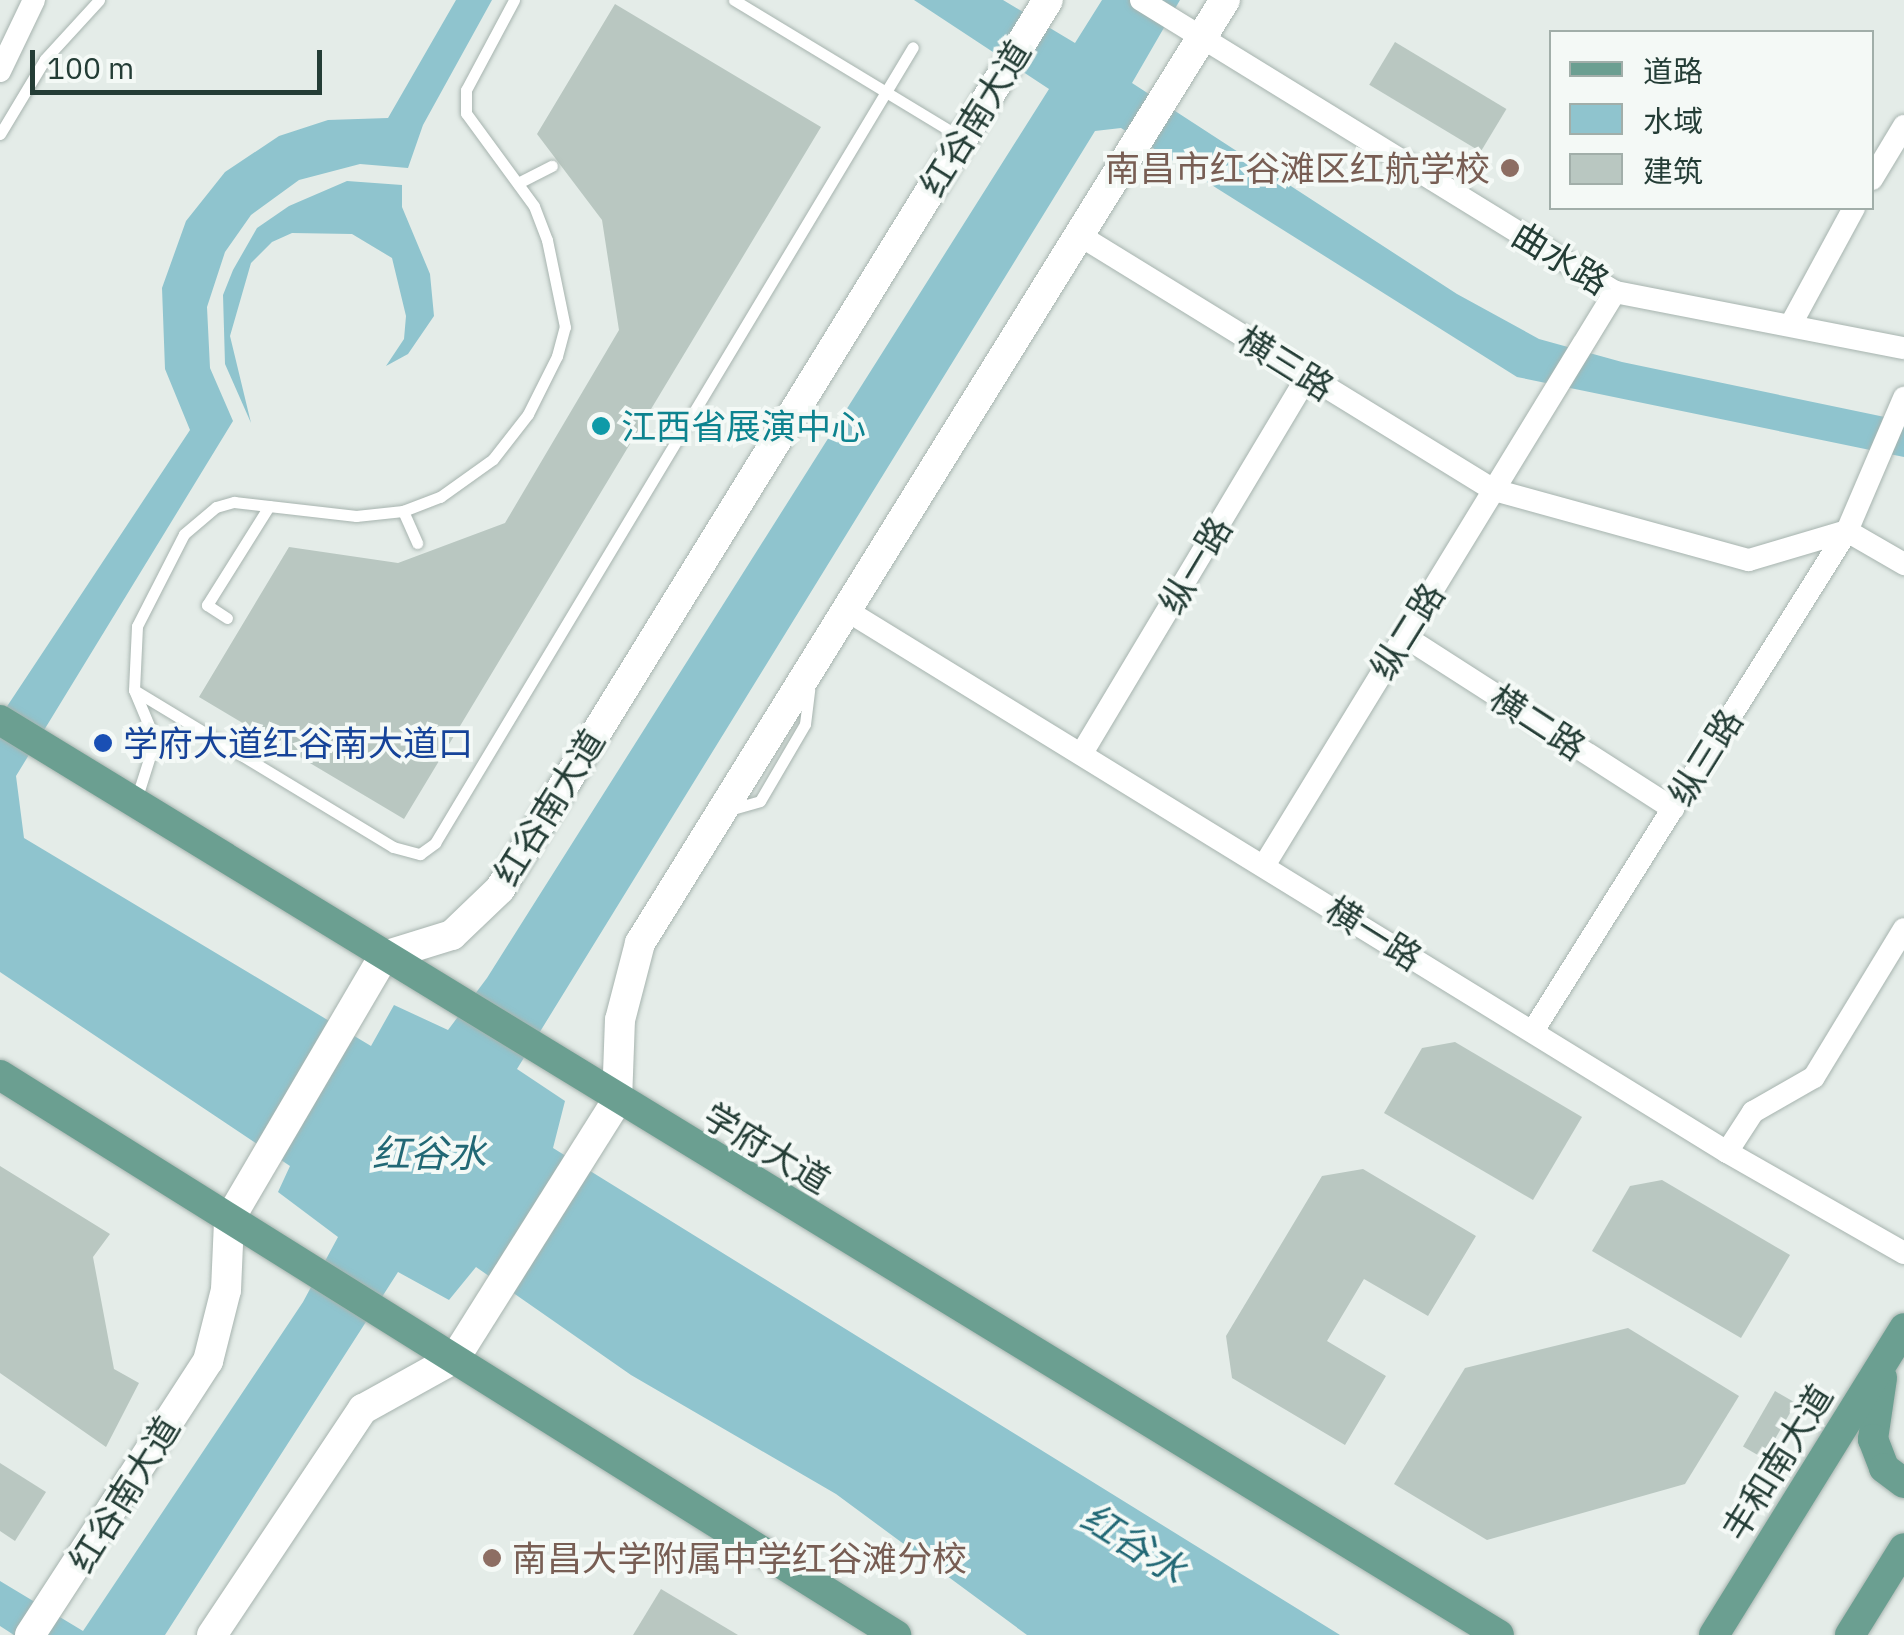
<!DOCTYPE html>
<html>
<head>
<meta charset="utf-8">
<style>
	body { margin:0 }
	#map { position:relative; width:1904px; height:1635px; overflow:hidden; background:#e4ece8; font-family:"IBM Plex Sans","Noto Sans SC",sans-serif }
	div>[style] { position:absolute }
	.water>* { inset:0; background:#8fc4ce }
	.building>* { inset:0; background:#b9c7c1; transform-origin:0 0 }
	.roads { filter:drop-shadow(0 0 2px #a7b4af) drop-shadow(0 0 2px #a7b4af) }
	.service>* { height:11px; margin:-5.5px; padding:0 5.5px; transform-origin:5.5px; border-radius:5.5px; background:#fff }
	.minor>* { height:22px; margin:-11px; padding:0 11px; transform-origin:11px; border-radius:11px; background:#fff }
	.secondary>* { height:30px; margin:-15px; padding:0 15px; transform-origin:15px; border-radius:15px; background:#fff }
	.primary>* { height:30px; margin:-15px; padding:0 15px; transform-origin:15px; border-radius:15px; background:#6b9f91 }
	.dots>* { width:28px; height:28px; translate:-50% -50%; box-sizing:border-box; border:5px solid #f4f9f6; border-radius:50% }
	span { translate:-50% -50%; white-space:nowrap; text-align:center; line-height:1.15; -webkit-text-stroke:8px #f4f9f6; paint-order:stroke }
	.street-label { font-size:35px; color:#243d36 }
	.education-label { font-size:35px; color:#785e54 }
	.right { translate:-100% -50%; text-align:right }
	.left { translate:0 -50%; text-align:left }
	.culture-label { font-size:35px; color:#0d838f }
	.transit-label { font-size:35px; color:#164399 }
	.water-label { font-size:38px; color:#226875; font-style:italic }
	.legend { position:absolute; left:1549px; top:30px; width:325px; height:180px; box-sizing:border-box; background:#f4f9f6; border:2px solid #a1aea9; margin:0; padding:12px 18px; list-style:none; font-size:30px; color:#243d36 }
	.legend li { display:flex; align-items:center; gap:20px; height:50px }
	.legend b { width:50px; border:2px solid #a1aea9 }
	.scale { position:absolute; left:30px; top:50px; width:292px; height:45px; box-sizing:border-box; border:5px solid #243d36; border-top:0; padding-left:12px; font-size:30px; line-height:35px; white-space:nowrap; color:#243d36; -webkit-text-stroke:8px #f4f9f6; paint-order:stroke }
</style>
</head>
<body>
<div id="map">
	<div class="water">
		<div style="clip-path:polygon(456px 0,492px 0,423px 125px,408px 168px,360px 164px,299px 180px,251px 215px,225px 252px,207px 307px,210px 368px,233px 421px,16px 776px,24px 838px,371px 1046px,394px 1005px,448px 1030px,487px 978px,1049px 89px,914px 0,1003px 0,1075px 43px,1102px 0,1180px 0,1132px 83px,1457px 294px,1539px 339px,1622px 362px,1904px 421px,1904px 457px,1517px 377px,1121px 128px,1095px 131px,517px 1069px,565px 1101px,553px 1148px,1340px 1635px,1027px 1635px,836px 1494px,631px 1375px,476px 1267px,449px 1300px,398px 1272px,165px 1635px,14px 1635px,0 1626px,0 1581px,83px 1631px,303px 1302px,338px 1237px,278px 1192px,290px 1166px,0 972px,0 717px,190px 430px,165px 369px,162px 288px,186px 221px,225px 172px,279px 136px,328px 120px,388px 118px)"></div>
		<div style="clip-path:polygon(347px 181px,402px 185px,402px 207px,430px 274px,434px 316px,408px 354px,386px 366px,404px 339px,406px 316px,392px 258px,352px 234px,292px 233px,272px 242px,251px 263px,230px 336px,251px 423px,225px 364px,223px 295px,233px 270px,257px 228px,289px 206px)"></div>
	</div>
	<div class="building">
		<div style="clip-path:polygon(615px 4px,821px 127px,404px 819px,199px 697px,289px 547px,398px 563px,505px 523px,619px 330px,602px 220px,537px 134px)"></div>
		<div style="left:1395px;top:42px;width:130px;height:50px;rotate:31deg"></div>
		<div style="clip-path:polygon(1455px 1042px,1582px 1117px,1533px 1200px,1384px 1113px,1422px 1048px)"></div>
		<div style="clip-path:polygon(0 1166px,110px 1234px,93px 1257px,114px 1369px,139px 1383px,106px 1447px,0 1373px)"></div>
		<div style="clip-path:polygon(1363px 1169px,1476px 1236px,1428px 1316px,1364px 1279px,1327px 1341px,1386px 1376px,1345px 1445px,1232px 1378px,1226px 1336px,1322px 1176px)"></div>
		<div style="clip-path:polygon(1662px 1180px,1790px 1255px,1741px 1338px,1592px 1251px,1630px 1186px)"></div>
		<div style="clip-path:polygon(1628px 1328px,1739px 1396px,1685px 1484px,1487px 1540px,1394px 1484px,1465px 1368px)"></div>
		<div style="left:1775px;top:1391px;width:24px;height:64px;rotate:30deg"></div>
		<div style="clip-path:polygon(0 1463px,46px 1492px,15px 1541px,0 1531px)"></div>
		<div style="clip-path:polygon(661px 1589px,738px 1635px,633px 1635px)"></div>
	</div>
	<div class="roads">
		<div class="service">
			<div style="left:734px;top:0;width:267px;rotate:31.2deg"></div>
			<div style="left:0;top:134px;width:87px;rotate:-59deg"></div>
			<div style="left:45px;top:59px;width:80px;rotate:-47.5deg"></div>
			<div style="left:518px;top:183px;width:38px;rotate:-27deg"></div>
			<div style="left:403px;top:511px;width:35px;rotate:66deg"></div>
			<div style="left:227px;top:618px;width:24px;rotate:-147deg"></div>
			<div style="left:207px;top:605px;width:117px;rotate:-57.9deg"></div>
			<div style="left:134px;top:690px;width:303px;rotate:31.2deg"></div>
			<div style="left:393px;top:847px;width:28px;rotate:15deg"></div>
			<div style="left:420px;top:854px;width:19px;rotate:-36deg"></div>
			<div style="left:435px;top:843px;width:928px;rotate:-59.02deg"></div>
			<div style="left:135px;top:803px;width:66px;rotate:-72.4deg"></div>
			<div style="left:155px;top:740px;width:54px;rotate:-112.8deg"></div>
			<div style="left:134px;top:690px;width:64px;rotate:-87.3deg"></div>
			<div style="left:137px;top:626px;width:103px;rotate:-62.9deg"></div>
			<div style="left:184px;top:534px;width:42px;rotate:-40.2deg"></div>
			<div style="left:216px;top:507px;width:19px;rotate:-16deg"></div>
			<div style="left:234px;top:502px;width:123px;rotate:6.5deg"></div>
			<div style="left:356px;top:516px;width:47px;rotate:-6.1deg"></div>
			<div style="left:403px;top:511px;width:40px;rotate:-21deg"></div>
			<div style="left:440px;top:497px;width:65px;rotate:-35.6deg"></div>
			<div style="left:493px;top:459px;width:57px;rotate:-52.1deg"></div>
			<div style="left:528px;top:414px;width:65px;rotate:-63.4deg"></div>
			<div style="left:557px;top:356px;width:30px;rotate:-75deg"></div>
			<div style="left:565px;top:327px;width:89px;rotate:-101.7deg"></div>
			<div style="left:547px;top:240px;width:36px;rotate:-111deg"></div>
			<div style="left:534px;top:206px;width:115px;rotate:-126.2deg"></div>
			<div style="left:466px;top:113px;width:23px;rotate:-90deg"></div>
			<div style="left:466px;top:90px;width:102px;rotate:-61.9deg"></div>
			<div style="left:729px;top:810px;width:32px;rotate:-16deg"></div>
			<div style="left:760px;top:801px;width:89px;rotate:-59.7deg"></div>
			<div style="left:805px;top:724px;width:35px;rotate:-83deg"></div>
		</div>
		<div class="minor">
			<div style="left:1141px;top:0;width:557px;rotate:31.63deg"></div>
			<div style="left:1615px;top:292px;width:294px;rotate:11deg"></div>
			<div style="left:0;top:71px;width:79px;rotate:-64.4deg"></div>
			<div style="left:1872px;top:179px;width:62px;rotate:-58.9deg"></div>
			<div style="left:1079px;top:235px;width:487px;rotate:31.6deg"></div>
			<div style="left:1494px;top:490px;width:264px;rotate:15.4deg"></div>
			<div style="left:1749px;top:560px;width:102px;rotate:-16.5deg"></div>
			<div style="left:1847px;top:531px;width:66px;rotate:30.1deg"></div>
			<div style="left:1791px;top:324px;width:132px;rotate:-61.5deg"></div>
			<div style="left:846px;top:610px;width:1034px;rotate:31.6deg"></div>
			<div style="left:1727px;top:1152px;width:204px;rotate:29.7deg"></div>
			<div style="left:1404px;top:636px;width:320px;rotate:32.7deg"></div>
			<div style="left:1082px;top:753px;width:440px;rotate:-59.1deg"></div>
			<div style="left:1265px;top:864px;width:671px;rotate:-58.54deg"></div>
			<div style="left:1533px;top:1031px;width:590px;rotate:-57.87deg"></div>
			<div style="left:1847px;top:531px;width:145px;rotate:-66.8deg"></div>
			<div style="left:1727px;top:1152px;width:48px;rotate:-57deg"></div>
			<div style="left:1753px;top:1112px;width:70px;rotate:-29.8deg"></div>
			<div style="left:1814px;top:1077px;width:173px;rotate:-58.7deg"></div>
		</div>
		<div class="secondary">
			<div style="left:30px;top:1635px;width:327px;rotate:-57deg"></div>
			<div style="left:208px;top:1361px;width:73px;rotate:-75.8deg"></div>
			<div style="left:226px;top:1290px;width:70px;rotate:-87.5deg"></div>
			<div style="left:229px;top:1220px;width:306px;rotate:-59.6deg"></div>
			<div style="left:384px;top:956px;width:71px;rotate:-17.2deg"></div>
			<div style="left:452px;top:935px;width:66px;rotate:-43.8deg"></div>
			<div style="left:500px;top:889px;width:1044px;rotate:-58.35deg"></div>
			<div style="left:212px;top:1635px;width:272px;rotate:-56.3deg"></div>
			<div style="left:363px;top:1409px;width:105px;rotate:-29deg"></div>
			<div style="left:455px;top:1358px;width:304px;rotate:-57.8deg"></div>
			<div style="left:617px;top:1101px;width:81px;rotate:-87.9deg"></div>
			<div style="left:620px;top:1020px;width:80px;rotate:-75.4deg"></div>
			<div style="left:640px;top:943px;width:1110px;rotate:-58.19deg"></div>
		</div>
		<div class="primary">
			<div style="left:0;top:720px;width:1756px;rotate:31.4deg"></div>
			<div style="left:0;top:1075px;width:1057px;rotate:32.01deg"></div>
			<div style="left:1882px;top:1378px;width:62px;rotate:98.4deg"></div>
			<div style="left:1873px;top:1439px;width:31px;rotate:69deg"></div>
			<div style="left:1884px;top:1468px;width:25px;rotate:37deg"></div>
			<div style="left:1714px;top:1635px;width:361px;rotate:-58.2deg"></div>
			<div style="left:1850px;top:1635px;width:102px;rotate:-58.2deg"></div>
		</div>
	</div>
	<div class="dots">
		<div style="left:1510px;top:168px;background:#8d6e63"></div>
		<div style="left:601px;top:426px;background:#0f9aa8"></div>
		<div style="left:103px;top:743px;background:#1a4fb4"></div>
		<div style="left:492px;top:1558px;background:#8d6e63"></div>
	</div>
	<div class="street-label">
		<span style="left:975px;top:118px;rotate:-58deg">红谷南大道</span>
		<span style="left:1561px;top:258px;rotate:31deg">曲水路</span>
		<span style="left:1286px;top:363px;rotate:32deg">横三路</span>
		<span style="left:1195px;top:565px;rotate:-59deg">纵一路</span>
		<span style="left:1407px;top:631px;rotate:-58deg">纵二路</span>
		<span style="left:1538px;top:722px;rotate:33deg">横二路</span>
		<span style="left:1705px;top:757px;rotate:-58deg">纵三路</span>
		<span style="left:549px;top:807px;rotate:-58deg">红谷南大道</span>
		<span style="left:1374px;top:933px;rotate:32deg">横一路</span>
		<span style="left:767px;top:1148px;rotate:31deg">学府大道</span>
		<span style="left:1777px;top:1462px;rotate:-58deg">丰和南大道</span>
		<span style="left:124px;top:1494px;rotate:-58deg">红谷南大道</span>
	</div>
	<div class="education-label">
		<span class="right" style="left:1490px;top:168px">南昌市红谷滩区红航学校</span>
		<span class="left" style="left:512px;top:1558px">南昌大学附属中学红谷滩分校</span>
	</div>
	<div class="culture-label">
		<span class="left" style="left:621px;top:426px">江西省展演中心</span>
	</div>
	<div class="transit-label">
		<span class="left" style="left:123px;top:743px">学府大道红谷南大道口</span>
	</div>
	<div class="water-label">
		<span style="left:429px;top:1153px">红谷水</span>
		<span style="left:1134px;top:1543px;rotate:32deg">红谷水</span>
	</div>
	<ul class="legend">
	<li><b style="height:12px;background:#6b9f91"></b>道路</li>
	<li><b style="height:28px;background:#8fc4ce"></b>水域</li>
	<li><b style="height:28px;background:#b9c7c1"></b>建筑</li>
	</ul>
	<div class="scale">100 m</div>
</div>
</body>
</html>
